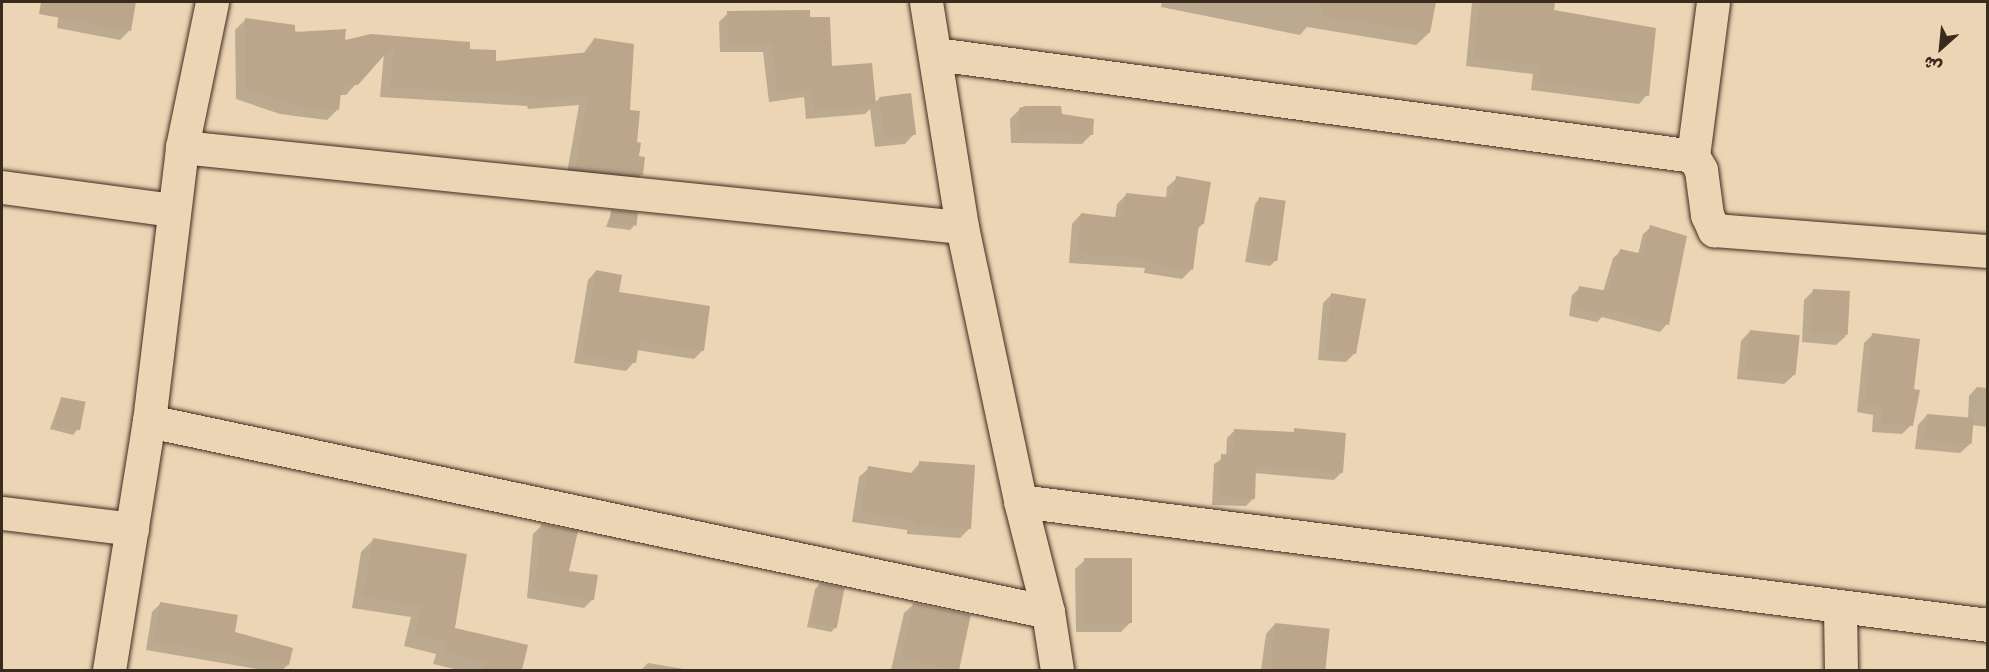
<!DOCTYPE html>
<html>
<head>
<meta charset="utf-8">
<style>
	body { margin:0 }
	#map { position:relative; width:1989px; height:672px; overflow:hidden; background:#ecd5b5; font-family:"Comic Neue","Playpen Sans Arabic",sans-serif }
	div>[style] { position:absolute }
	.shadow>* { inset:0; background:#0003 }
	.building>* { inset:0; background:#bba68b; transform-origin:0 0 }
	.roads { filter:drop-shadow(0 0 2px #3b2a1e) drop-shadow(0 0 2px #3b2a1e) }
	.minor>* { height:33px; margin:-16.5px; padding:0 16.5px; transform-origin:16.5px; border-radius:16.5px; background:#ecd5b5 }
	span { translate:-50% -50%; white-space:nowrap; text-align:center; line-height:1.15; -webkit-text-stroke:4.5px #ecd5b5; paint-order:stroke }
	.frame { position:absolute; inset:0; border:3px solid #3b2a1e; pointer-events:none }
	.north { position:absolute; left:1911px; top:18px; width:60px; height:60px; -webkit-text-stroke:4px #ecd5b5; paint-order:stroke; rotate:207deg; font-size:16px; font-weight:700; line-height:24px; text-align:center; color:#3b2a1e }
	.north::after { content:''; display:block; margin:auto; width:21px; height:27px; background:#3b2a1e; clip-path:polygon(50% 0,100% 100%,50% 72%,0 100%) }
</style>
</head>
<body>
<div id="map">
	<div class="shadow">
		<div style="clip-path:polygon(60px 2px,134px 2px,129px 31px,120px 40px,57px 28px)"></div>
		<div style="clip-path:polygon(1162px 2px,1434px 2px,1429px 33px,1416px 45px,1307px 27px,1300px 35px,1161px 7px)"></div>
		<div style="clip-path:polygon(1472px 2px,1554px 2px,1552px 12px,1647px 95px,1639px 104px,1531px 90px,1533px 74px,1466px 66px)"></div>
		<div style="clip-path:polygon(728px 13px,808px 19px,830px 68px,874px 103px,880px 98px,914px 134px,905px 144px,875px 147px,870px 109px,865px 114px,806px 119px,804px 97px,769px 102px,763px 52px,720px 52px,719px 22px)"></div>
		<div style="clip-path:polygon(245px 20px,343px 42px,371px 36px,468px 50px,494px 62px,583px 54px,594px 39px,628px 111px,641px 175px,631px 185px,566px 179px,579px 105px,528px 109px,527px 106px,380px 97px,384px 53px,346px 95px,339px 95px,338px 109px,327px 120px,280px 114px,236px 99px,235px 30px)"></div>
		<div style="clip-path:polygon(1020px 109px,1091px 135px,1082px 144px,1011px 143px,1010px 119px)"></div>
		<div style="clip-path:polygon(1177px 178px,1203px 224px,1197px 229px,1191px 270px,1182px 279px,1144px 273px,1145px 268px,1069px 263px,1072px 224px,1081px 214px,1115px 218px,1117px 204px,1126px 195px,1166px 198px,1167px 187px)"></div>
		<div style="clip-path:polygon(1259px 199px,1275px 261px,1270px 266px,1245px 262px,1255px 204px)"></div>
		<div style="clip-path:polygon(612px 211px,634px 226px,630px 230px,606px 227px)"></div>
		<div style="clip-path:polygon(1651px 227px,1667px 324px,1660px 332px,1602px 317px,1597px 322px,1569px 316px,1572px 295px,1580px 288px,1603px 292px,1613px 258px,1621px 251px,1638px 254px,1643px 234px)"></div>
		<div style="clip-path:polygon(596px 271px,617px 294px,702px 351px,694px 359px,636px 350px,634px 362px,626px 371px,574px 363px,588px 280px)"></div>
		<div style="clip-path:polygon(1814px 290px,1846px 336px,1836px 345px,1802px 342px,1804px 300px)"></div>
		<div style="clip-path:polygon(1332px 294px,1355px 353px,1346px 362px,1318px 360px,1323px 303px)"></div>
		<div style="clip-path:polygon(1750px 331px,1794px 375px,1784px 384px,1737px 379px,1741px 341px)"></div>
		<div style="clip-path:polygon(1873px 334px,1912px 390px,1911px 425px,1902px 434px,1872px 432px,1873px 415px,1857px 412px,1864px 343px)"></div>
		<div style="clip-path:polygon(1977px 387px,1988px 388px,1988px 427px,1971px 425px,1970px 444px,1960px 453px,1915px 449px,1918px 425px,1927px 415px,1968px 419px,1969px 396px)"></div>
		<div style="clip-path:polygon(61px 398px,77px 430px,73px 435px,50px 429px)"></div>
		<div style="clip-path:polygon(1235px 430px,1342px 472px,1334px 480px,1254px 473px,1254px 498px,1246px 506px,1212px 505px,1214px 464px,1226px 456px,1227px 438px)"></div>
		<div style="clip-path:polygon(920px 463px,970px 528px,960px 538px,907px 534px,907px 530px,852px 522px,859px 477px,869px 468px,910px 474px)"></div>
		<div style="clip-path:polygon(542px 525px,567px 572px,593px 599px,584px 608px,527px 598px,533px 534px)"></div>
		<div style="clip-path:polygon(373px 540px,453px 629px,526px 646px,520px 670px,459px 670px,433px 664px,436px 654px,404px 646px,411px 617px,352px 608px,361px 552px)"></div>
		<div style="clip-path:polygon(1085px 560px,1131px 622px,1121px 632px,1076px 632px,1075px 569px)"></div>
		<div style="clip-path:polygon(820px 584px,844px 589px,835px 628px,831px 632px,807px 627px,815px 589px)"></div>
		<div style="clip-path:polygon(161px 603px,233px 633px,288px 665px,282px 670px,263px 670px,146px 650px,152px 612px)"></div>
		<div style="clip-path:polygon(914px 604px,970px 616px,957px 670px,891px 670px,904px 613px)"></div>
		<div style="clip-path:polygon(1275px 624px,1328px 630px,1324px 670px,1261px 670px,1266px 634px)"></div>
		<div style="clip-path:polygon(648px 663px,690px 670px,641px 670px)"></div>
	</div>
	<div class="building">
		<div style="clip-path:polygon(41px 2px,136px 2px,131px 31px,39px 14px)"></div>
		<div style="clip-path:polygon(1322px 2px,1436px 2px,1430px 33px,1321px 16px)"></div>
		<div style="clip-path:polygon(1479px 2px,1555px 2px,1554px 10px,1656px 28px,1649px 96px,1539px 82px,1541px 66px,1474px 58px)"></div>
		<div style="clip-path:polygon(810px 10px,810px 17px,830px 17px,832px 66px,872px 63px,876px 105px,814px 111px,812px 89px,778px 94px,772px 43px,728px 44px,727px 11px)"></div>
		<div style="clip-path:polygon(245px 18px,295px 25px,295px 32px,346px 29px,345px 40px,371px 34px,470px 42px,470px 49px,496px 50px,496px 61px,591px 52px,594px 38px,634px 44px,630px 110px,640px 111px,637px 142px,641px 143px,639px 156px,645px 157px,643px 175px,575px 168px,589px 95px,538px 100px,537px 96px,390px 87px,394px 44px,358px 85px,342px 84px,339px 110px,291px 105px,245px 89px)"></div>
		<div style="left:911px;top:93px;width:42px;height:32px;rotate:83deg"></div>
		<div style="clip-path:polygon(1026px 106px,1061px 106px,1062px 114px,1094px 119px,1093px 135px,1020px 134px,1019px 108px)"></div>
		<div style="clip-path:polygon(1176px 176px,1211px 182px,1204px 224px,1199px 224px,1193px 270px,1153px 264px,1153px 259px,1077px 254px,1081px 213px,1122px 218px,1126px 193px,1173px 198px)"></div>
		<div style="left:1259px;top:197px;width:27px;height:61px;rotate:8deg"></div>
		<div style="left:611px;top:210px;width:27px;height:13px;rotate:6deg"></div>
		<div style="clip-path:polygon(1650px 225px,1687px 236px,1669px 325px,1607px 310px,1606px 315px,1575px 309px,1579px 286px,1608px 291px,1620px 249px,1643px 254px)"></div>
		<div style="clip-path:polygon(596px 270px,622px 275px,619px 292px,710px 306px,704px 351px,639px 342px,636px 363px,582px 354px)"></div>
		<div style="left:1813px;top:289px;width:37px;height:44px;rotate:3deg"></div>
		<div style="clip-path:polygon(1331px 293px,1366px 299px,1356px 354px,1326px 351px)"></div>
		<div style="left:1750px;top:330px;width:50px;height:40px;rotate:6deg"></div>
		<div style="clip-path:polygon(1872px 333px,1920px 339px,1914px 389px,1920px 390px,1913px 426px,1881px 424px,1882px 406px,1865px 404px)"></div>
		<div style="left:61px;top:397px;width:25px;height:29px;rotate:11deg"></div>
		<div style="left:1927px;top:414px;width:47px;height:26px;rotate:5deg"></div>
		<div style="clip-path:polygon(1294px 428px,1346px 433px,1343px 473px,1256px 465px,1255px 499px,1219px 497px,1221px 454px,1233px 455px,1234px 429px,1294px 432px)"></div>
		<div style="clip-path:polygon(919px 461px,975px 465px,971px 529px,915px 525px,916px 521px,861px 512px,868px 466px,918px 474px)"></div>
		<div style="clip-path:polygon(541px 524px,578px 531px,569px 571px,598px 575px,594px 600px,535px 590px)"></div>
		<div style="clip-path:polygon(373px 538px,467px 554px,455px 628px,528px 645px,522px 670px,483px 670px,485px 662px,445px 652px,447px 642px,415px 634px,422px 606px,363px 596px)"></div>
		<div style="left:1084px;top:558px;width:48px;height:65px"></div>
		<div style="left:819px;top:583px;width:26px;height:41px;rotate:11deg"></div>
		<div style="clip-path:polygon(160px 602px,238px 615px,235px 632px,293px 648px,289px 665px,154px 642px)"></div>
		<div style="left:913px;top:603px;width:59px;height:57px;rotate:12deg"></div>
		<div style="left:1275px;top:623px;width:55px;height:46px;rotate:6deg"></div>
	</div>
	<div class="roads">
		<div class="minor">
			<div style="left:926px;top:2px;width:228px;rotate:80.9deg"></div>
			<div style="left:962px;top:227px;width:280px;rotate:78deg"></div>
			<div style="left:1020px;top:501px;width:114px;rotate:75.8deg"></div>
			<div style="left:1048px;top:612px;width:59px;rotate:81.2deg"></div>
			<div style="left:1713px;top:2px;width:155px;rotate:97.4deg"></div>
			<div style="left:1693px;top:156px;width:16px;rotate:60deg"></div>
			<div style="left:1701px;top:170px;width:45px;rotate:82.4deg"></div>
			<div style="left:1707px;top:215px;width:17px;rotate:65deg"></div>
			<div style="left:1714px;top:230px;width:275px;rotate:4.4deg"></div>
			<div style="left:936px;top:54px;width:764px;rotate:7.67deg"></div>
			<div style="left:182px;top:147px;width:784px;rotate:5.86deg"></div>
			<div style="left:2px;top:187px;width:173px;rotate:7.7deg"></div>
			<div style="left:149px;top:421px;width:919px;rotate:11.99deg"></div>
			<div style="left:1020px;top:501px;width:976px;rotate:7.3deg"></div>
			<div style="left:2px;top:513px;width:131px;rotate:7deg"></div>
			<div style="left:1840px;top:608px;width:62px;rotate:89.1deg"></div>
			<div style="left:109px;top:670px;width:252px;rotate:-80.9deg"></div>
			<div style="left:149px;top:421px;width:276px;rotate:-83.1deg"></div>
			<div style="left:182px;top:147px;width:148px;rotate:-78.3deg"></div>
		</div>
	</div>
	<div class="frame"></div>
	<div class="north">ش</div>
</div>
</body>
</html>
